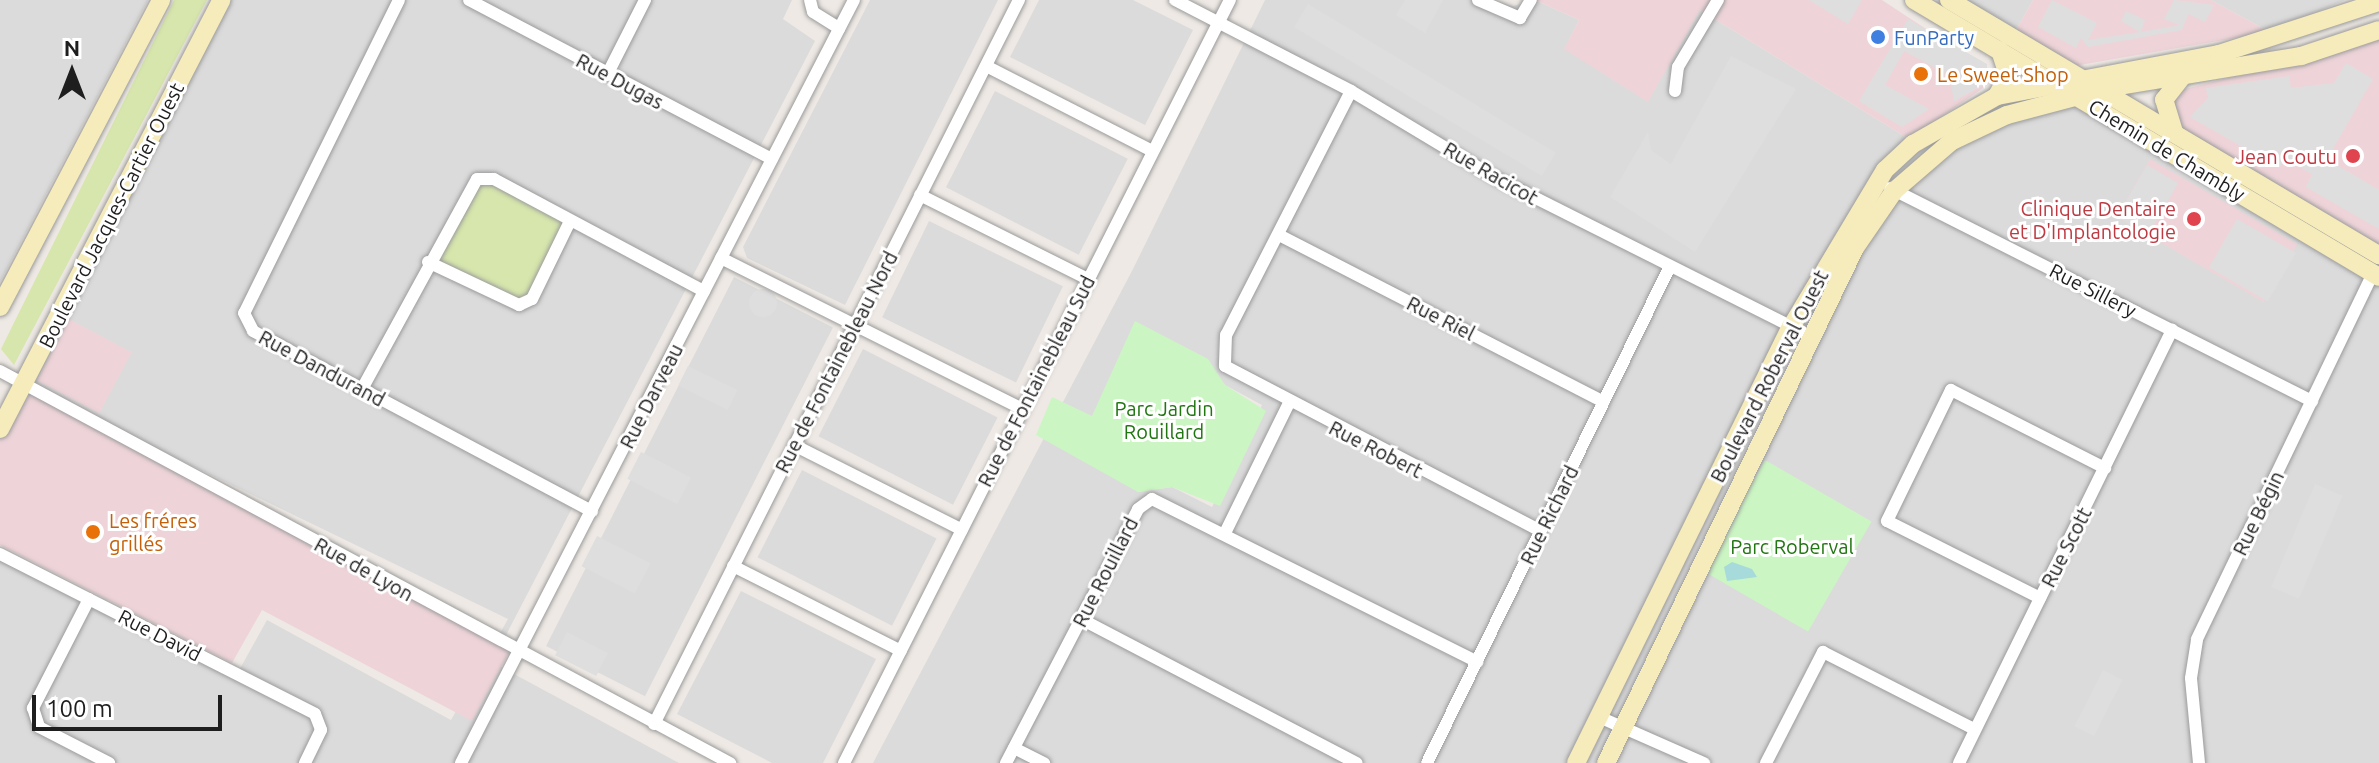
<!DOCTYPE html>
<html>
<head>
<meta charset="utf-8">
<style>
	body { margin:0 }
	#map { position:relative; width:2379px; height:763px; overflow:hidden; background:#eee9e4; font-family:Ubuntu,sans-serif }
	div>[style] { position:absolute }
	.residential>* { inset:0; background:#dcdbdb; transform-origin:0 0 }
	.commercial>* { inset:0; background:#eed4d9; transform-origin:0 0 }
	.grass>* { inset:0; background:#d6e6ac }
	.park>* { inset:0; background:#cbf6c3; transform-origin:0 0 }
	.parking>* { inset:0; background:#dedede; transform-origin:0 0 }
	.round { border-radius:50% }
	.water>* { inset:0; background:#a7dada }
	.roads { filter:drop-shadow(0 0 2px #9b9b9b) drop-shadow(0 0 2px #9b9b9b) }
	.street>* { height:12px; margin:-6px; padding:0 6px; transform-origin:6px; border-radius:6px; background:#fff }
	.secondary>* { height:18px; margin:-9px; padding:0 9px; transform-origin:9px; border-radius:9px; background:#f6ebba }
	.dots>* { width:22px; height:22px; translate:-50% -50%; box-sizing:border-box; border:4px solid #fff; border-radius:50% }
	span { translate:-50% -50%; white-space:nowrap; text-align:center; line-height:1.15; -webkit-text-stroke:6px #fff; paint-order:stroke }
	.shop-label { font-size:20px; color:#366cbe }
	.left { translate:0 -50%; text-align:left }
	.food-label { font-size:20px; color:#c56008 }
	.street-label { font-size:20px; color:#1e1e1e }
	.health-label { font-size:20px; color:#be3a42 }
	.right { translate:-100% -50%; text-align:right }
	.park-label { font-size:20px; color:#207611 }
	.north { position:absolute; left:32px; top:32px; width:80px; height:80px; -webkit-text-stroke:6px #fff; paint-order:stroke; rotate:0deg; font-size:22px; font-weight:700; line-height:32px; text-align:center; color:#1e1e1e }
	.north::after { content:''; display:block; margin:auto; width:28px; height:36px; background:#1e1e1e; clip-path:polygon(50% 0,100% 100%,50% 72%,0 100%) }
	.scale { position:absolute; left:32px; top:695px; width:190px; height:36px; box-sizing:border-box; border:4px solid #1e1e1e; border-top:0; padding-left:10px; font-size:24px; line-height:28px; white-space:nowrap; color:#1e1e1e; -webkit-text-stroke:6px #fff; paint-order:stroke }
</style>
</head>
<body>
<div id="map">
	<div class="residential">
		<div style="clip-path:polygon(0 0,148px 0,0 282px)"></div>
		<div style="clip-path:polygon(221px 0,792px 0,783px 19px,815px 41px,492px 662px,679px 763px,0 763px,0 554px,237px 674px,267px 620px,451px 720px,508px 619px,24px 384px)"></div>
		<div style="clip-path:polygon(870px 0,998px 0,845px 305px,747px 258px,743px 247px)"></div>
		<div style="clip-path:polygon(1039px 0,1133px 0,1193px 30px,1145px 125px,1010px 57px)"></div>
		<div style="clip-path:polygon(evenodd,1265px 0,1491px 0,1513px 6px,1535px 0,1579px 20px,1565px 48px,1700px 10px,1909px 139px,2056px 84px,2379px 277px,2379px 763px,873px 763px,1133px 269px,1265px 0,1210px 366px,1225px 385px,1262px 405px,1212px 507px,1172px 487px,1138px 492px,1091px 417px,1210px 366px)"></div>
		<div style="clip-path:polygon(1961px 0,2033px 0,2015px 32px)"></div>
		<div style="clip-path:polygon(2211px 0,2345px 0,2270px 32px)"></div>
		<div style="left:995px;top:91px;width:149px;height:108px;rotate:27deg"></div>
		<div style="left:929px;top:221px;width:149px;height:107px;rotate:26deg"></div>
		<div style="left:734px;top:277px;width:111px;height:414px;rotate:27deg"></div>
		<div style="left:863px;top:349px;width:151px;height:98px;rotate:27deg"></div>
		<div style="left:802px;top:470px;width:151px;height:98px;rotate:27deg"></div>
		<div style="clip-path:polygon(741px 591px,876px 659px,823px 763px,772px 763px,677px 714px)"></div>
	</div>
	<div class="commercial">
		<div style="clip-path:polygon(1535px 0,1882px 0,1999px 77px,1909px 139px,1700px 10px,1648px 102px,1564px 49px,1579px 20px)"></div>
		<div style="clip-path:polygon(2033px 0,2211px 0,2270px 32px,2074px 66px,2015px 32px)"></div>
		<div style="clip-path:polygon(2379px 39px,2379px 245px,2181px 130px,2171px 102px,2181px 90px)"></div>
		<div style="left:2150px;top:159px;width:170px;height:67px;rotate:30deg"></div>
		<div style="left:69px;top:319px;width:71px;height:69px;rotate:28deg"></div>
		<div style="clip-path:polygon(19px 373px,514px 643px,472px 721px,262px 610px,232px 663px,0 545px,0 409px)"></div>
	</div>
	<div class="grass">
		<div style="clip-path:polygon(174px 0,207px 0,14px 365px,1px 349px)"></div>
		<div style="clip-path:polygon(494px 179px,570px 221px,532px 299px,519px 305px,428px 262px,466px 191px)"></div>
	</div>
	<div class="park">
		<div style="clip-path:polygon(1135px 321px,1208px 359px,1225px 385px,1266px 411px,1220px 506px,1172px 487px,1138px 492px,1036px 435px,1052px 397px,1092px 416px)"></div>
		<div style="left:1765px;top:460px;width:123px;height:127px;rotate:30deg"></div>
	</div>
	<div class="parking">
		<div style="clip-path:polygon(1405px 0,1443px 0,1425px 33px,1396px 15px)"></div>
		<div style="clip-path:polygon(1809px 0,1862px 0,1848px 24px)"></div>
		<div style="clip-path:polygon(2052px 0,2097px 23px,2088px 40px,2140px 32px,2121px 21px,2126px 11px,2145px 20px,2141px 32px,2180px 25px,2164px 19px,2174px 0,2214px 5px,2205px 22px,2188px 14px,2182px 30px,2088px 47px,2081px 38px,2076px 48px,2038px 27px)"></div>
		<div style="left:1308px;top:4px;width:289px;height:27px;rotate:31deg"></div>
		<div style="clip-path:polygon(1908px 19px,1987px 64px,1987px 83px,1954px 101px,1949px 75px,1904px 51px,1885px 85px,1929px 109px,1902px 127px,1859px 101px)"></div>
		<div style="clip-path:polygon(1731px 56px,1796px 89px,1695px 252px,1610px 197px,1648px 132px,1651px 150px,1671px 164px)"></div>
		<div style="clip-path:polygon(2346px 63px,2373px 79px,2330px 154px,2319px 148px,2311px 160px,2320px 155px,2379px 190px,2379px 229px,2306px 187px,2312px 174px,2285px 159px,2279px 168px,2190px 117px,2208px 98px,2206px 88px,2289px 76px,2291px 88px,2334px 83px)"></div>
		<div style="left:2147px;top:165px;width:36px;height:60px;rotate:30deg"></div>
		<div style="left:2237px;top:219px;width:68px;height:56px;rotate:30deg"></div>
		<div class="round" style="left:749px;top:289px;width:28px;height:28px"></div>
		<div style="left:688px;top:366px;width:55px;height:22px;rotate:26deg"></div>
		<div style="left:641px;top:452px;width:56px;height:30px;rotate:27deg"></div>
		<div style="left:2315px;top:484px;width:30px;height:112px;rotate:23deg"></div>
		<div style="left:597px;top:536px;width:60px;height:34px;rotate:27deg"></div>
		<div style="left:567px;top:632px;width:46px;height:26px;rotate:27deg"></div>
		<div style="left:2103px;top:670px;width:22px;height:63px;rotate:27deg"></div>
	</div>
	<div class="water">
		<div style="clip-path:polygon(1732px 562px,1752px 569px,1757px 577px,1727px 581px,1724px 567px)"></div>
	</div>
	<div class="roads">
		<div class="street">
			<div style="left:399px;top:0;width:349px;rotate:116.3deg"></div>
			<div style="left:244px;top:313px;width:20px;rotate:63deg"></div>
			<div style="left:253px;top:331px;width:384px;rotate:28deg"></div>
			<div style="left:469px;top:0;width:342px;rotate:27.7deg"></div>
			<div style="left:810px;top:0;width:12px;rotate:76deg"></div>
			<div style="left:813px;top:12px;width:31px;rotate:32deg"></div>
			<div style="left:1175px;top:0;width:198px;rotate:27.3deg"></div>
			<div style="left:1351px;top:91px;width:169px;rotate:31deg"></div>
			<div style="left:1496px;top:178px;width:354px;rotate:26.7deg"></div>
			<div style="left:1478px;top:0;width:46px;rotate:23.2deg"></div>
			<div style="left:1520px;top:18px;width:21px;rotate:-59deg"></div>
			<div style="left:986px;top:66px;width:186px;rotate:27.1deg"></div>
			<div style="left:607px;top:75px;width:84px;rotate:-63.1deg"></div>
			<div style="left:1351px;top:91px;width:274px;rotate:117.1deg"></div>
			<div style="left:1226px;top:335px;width:31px;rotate:92deg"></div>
			<div style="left:1225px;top:366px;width:356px;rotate:27.6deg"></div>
			<div style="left:1675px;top:91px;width:24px;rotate:-83deg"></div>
			<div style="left:1678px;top:67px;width:78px;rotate:-59.2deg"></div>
			<div style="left:1890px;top:188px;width:473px;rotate:26.8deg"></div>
			<div style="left:920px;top:195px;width:188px;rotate:26.6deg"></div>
			<div style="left:1279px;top:235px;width:365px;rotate:27.2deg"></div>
			<div style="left:721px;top:258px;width:338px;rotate:26.6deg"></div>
			<div style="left:428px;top:262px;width:101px;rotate:25.3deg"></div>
			<div style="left:519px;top:305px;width:14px;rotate:-25deg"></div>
			<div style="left:532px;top:299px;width:87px;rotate:-64deg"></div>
			<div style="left:0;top:371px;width:829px;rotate:28.24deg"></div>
			<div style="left:362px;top:389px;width:239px;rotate:-61.3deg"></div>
			<div style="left:477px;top:179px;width:17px"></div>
			<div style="left:494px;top:179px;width:238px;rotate:28.1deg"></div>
			<div style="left:794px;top:445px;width:188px;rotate:26.8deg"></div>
			<div style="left:1226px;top:531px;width:140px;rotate:-63.8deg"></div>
			<div style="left:0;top:554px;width:353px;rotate:26.9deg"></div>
			<div style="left:315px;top:714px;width:17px;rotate:69deg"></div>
			<div style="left:321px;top:730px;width:37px;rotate:116deg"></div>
			<div style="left:733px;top:566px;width:188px;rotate:26.8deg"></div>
			<div style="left:2040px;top:598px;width:171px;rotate:-153.3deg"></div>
			<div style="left:1887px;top:521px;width:146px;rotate:-64deg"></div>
			<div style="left:1951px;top:390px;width:173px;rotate:26.9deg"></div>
			<div style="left:89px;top:599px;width:123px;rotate:117.2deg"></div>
			<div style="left:33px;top:708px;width:20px;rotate:72deg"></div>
			<div style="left:39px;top:727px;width:79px;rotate:27.2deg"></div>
			<div style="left:1081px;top:619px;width:311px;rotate:27.6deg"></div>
			<div style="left:1599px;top:717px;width:115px;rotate:23.7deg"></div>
			<div style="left:654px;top:724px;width:811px;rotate:-63.25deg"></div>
			<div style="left:1014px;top:748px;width:34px;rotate:27deg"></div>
			<div style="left:461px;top:763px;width:858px;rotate:-62.75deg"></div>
			<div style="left:844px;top:763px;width:855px;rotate:-63.17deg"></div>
			<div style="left:1006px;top:763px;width:286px;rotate:-62.5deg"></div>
			<div style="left:1138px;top:509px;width:17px;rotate:-36deg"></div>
			<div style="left:1152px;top:499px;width:364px;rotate:26.6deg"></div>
			<div style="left:1427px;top:763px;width:553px;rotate:-63.94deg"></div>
			<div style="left:1766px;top:763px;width:125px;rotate:-62.8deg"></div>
			<div style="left:1823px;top:652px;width:169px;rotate:27deg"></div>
			<div style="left:1959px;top:763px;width:483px;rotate:-63.8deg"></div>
			<div style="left:2199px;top:763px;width:85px;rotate:-95.4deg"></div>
			<div style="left:2191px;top:678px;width:39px;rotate:-81deg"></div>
			<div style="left:2197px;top:639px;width:405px;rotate:-64.3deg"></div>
		</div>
		<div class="secondary">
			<div style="left:1914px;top:0;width:541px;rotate:30.78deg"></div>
			<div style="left:1949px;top:0;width:500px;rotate:30.7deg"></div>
			<div style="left:1997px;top:96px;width:24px;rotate:-62deg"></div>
			<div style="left:2008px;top:75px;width:26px;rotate:-108deg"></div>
			<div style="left:2174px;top:132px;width:34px;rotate:-107deg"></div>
			<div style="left:2164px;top:100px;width:31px;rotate:-52deg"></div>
			<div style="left:0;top:307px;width:347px;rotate:-62.3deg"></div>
			<div style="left:0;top:429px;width:483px;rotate:-62.7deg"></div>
			<div style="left:1576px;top:763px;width:486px;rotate:-63.8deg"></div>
			<div style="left:1791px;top:327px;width:183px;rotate:-59.1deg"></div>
			<div style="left:1885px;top:170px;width:38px;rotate:-43deg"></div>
			<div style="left:1913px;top:144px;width:97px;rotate:-29.7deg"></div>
			<div style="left:1997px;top:96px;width:226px;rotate:-10.7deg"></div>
			<div style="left:2219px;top:54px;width:168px;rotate:-18deg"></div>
			<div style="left:1606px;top:763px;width:572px;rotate:-64.2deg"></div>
			<div style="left:1855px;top:248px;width:69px;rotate:-55.6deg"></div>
			<div style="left:1894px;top:191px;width:77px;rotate:-40.8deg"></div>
			<div style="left:1952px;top:141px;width:61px;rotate:-25.3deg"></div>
			<div style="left:2007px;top:115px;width:109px;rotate:-14.9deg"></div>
			<div style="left:2112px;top:87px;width:192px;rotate:-9.3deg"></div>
			<div style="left:2301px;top:56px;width:82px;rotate:-18.4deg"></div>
		</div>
	</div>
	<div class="dots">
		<div style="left:1878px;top:37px;background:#3f7fe0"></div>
		<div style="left:1921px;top:74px;background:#e8710a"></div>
		<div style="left:2353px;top:156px;background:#e0444e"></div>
		<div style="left:2194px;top:219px;background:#e0444e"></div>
		<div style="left:93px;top:532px;background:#e8710a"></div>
	</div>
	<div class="shop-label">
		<span class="left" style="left:1894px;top:37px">FunParty</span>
	</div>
	<div class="food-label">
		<span class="left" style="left:1937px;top:74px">Le Sweet Shop</span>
		<span class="left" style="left:109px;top:532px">Les fréres<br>grillés</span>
	</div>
	<div class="street-label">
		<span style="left:620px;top:81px;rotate:28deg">Rue Dugas</span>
		<span style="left:2167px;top:150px;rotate:31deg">Chemin de Chambly</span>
		<span style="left:1491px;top:173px;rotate:30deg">Rue Racicot</span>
		<span style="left:111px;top:215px;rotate:-63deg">Boulevard Jacques-Cartier Ouest</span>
		<span style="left:2093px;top:290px;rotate:27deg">Rue Sillery</span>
		<span style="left:1441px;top:318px;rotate:27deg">Rue Riel</span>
		<span style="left:836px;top:362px;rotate:-63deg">Rue de Fontainebleau Nord</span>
		<span style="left:322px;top:368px;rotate:28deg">Rue Dandurand</span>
		<span style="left:1769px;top:376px;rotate:-63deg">Boulevard Roberval Ouest</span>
		<span style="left:1036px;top:381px;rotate:-63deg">Rue de Fontainebleau Sud</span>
		<span style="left:651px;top:396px;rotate:-63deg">Rue Darveau</span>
		<span style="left:1376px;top:449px;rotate:27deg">Rue Robert</span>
		<span style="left:2258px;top:513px;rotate:-64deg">Rue Bégin</span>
		<span style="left:1549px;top:515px;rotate:-64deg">Rue Richard</span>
		<span style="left:2066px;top:547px;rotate:-63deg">Rue Scott</span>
		<span style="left:364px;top:569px;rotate:29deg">Rue de Lyon</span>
		<span style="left:1105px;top:572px;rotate:-63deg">Rue Rouillard</span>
		<span style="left:160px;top:635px;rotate:27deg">Rue David</span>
	</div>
	<div class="health-label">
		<span class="right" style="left:2337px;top:156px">Jean Coutu</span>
		<span class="right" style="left:2176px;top:220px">Clinique Dentaire<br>et D'Implantologie</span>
	</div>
	<div class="park-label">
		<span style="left:1164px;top:420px">Parc Jardin<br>Rouillard</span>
		<span style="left:1792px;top:546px">Parc Roberval</span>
	</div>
	<div class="north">N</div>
	<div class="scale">100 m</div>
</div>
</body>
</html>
